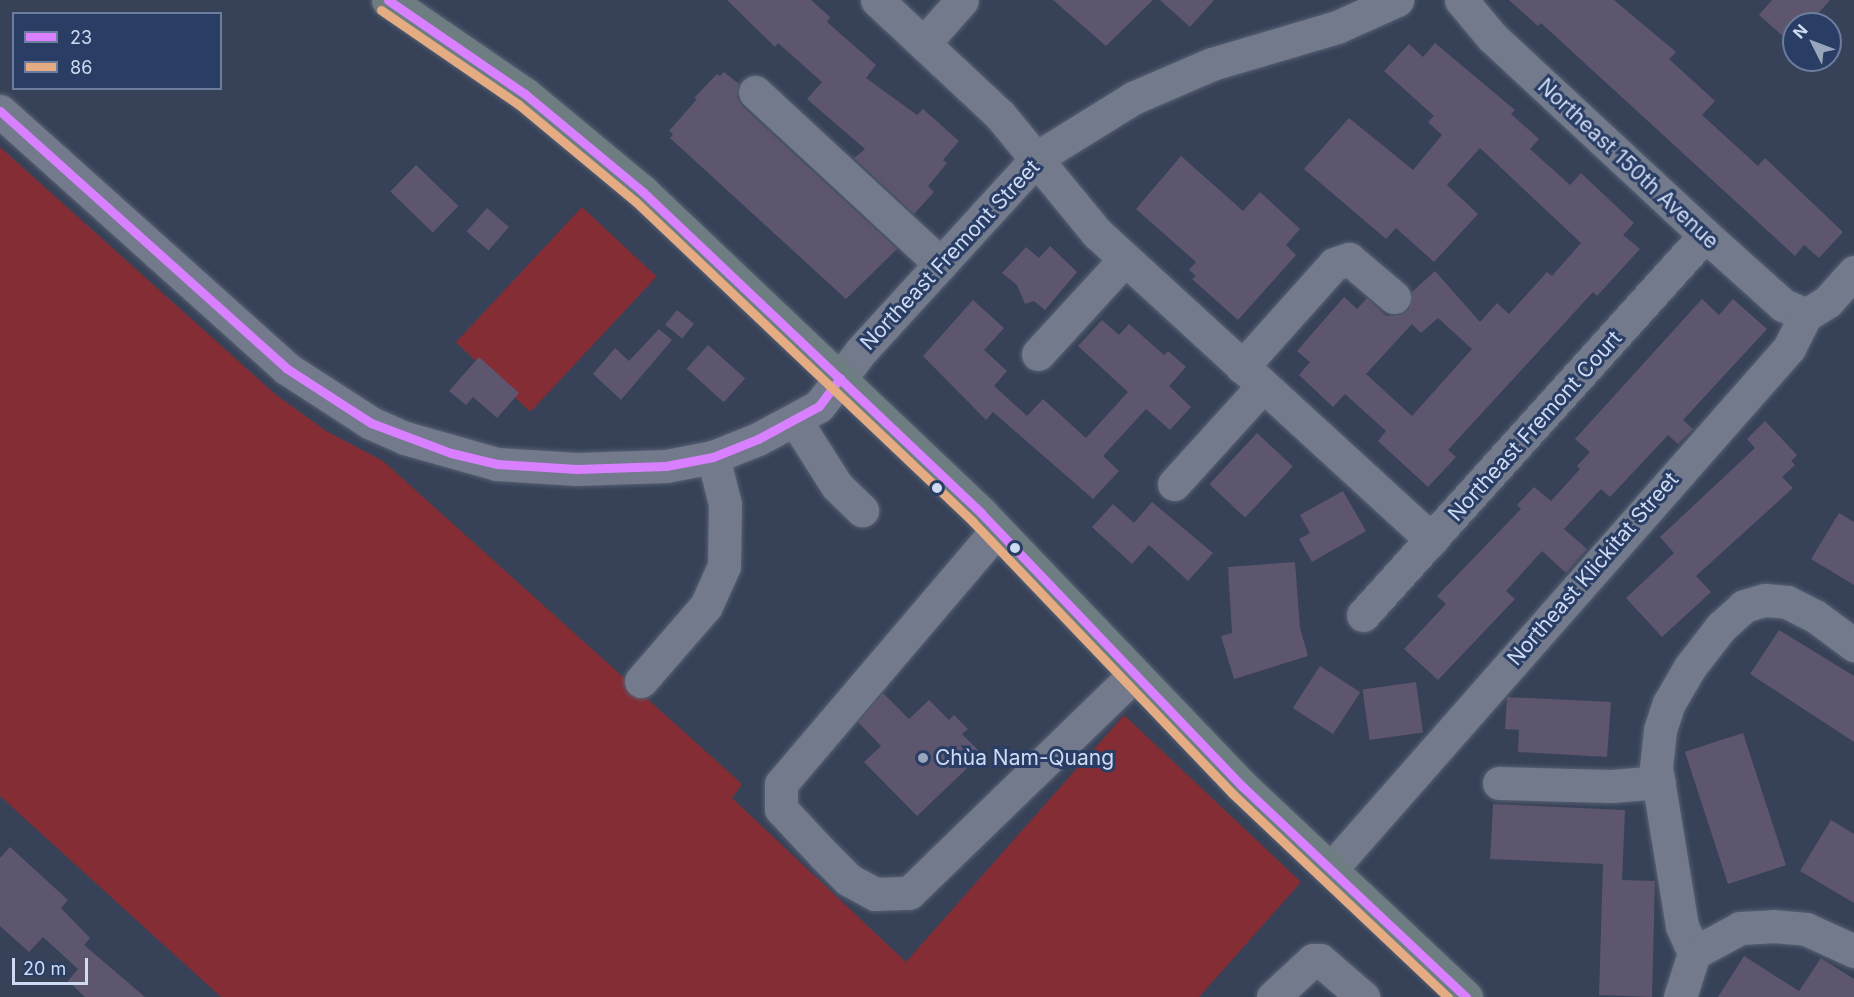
<!DOCTYPE html>
<html>
<head>
<meta charset="utf-8">
<style>
	body { margin:0 }
	#map { position:relative; width:1854px; height:997px; overflow:hidden; background:#374258; font-family:Inter,sans-serif }
	div>[style] { position:absolute }
	.green>* { inset:0; background:#852d34; transform-origin:0 0 }
	.building>* { inset:0; background:#5e556e; transform-origin:0 0 }
	.roads { filter:drop-shadow(0 0 2px #576073) drop-shadow(0 0 2px #576073) }
	.minor>* { height:33px; margin:-16.5px; padding:0 16.5px; transform-origin:16.5px; border-radius:16.5px; background:#727a8b }
	.major>* { height:33px; margin:-16.5px; padding:0 16.5px; transform-origin:16.5px; border-radius:16.5px; background:#6e7d82 }
	.bus-1>* { height:9px; margin:-4.5px; padding:0 4.5px; transform-origin:4.5px; border-radius:4.5px; background:#d880ff }
	.bus-2>* { height:9px; margin:-4.5px; padding:0 4.5px; transform-origin:4.5px; border-radius:4.5px; background:#e5ac83 }
	.dots>* { width:16px; height:16px; translate:-50% -50%; box-sizing:border-box; border:3px solid #2a3e65; border-radius:50% }
	span { translate:-50% -50%; white-space:nowrap; text-align:center; line-height:1.15; -webkit-text-stroke:6px #2a3e65; paint-order:stroke }
	.street-label { font-size:21px; color:#cedbf3 }
	.poi-label { font-size:21px; color:#cedbf3 }
	.left { translate:0 -50%; text-align:left }
	.legend { position:absolute; left:12px; top:12px; width:210px; height:78px; box-sizing:border-box; background:#2a3e65; border:2px solid #6c7d9e; margin:0; padding:8px 10px; list-style:none; font-size:18px; color:#cedbf3 }
	.legend li { display:flex; align-items:center; gap:12px; height:30px }
	.legend b { width:30px; border:2px solid #6c7d9e }
	.north { position:absolute; left:1782px; top:12px; width:60px; height:60px; box-sizing:border-box; background:#2a3e65; border:2px solid #6c7d9e; border-radius:50%; rotate:312deg; font-size:16px; font-weight:700; line-height:24px; text-align:center; color:#cedbf3 }
	.north::after { content:''; display:block; margin:auto; width:21px; height:27px; background:#99a5bd; clip-path:polygon(50% 0,100% 100%,50% 72%,0 100%) }
	.scale { position:absolute; left:12px; top:958px; width:76px; height:27px; box-sizing:border-box; border:3px solid #cedbf3; border-top:0; padding-left:8px; font-size:18px; line-height:21px; white-space:nowrap; color:#cedbf3; -webkit-text-stroke:4px #2a3e65; paint-order:stroke }
</style>
</head>
<body>
<div id="map">
	<div class="green">
		<div style="clip-path:polygon(0 147px,275px 394px,326px 431px,383px 461px,742px 784px,732px 798px,906px 962px,1124px 715px,1301px 882px,1199px 997px,221px 997px,0 796px)"></div>
		<div style="left:582px;top:207px;width:102px;height:185px;rotate:43deg"></div>
	</div>
	<div class="building">
		<div style="clip-path:polygon(727px 0,811px 0,830px 17px,827px 22px,876px 65px,866px 78px,917px 115px,923px 109px,959px 141px,943px 160px,947px 163px,928px 186px,934px 192px,914px 214px,854px 158px,865px 149px,807px 99px,822px 82px,778px 43px,775px 47px)"></div>
		<div style="clip-path:polygon(1053px 0,1153px 0,1106px 46px)"></div>
		<div style="clip-path:polygon(1160px 0,1214px 0,1190px 27px)"></div>
		<div style="clip-path:polygon(1509px 0,1614px 0,1676px 52px,1669px 59px,1715px 101px,1702px 115px,1758px 166px,1765px 158px,1843px 232px,1819px 258px,1804px 245px,1795px 256px,1541px 23px,1538px 26px)"></div>
		<div style="clip-path:polygon(1772px 0,1830px 0,1809px 24px,1794px 24px,1794px 46px,1759px 15px)"></div>
		<div style="clip-path:polygon(evenodd,1435px 43px,1515px 110px,1511px 114px,1539px 139px,1530px 149px,1570px 185px,1581px 173px,1634px 223px,1623px 235px,1640px 249px,1597px 296px,1593px 292px,1448px 450px,1456px 457px,1428px 487px,1378px 441px,1386px 431px,1345px 394px,1333px 407px,1299px 375px,1310px 362px,1297px 351px,1344px 297px,1357px 309px,1367px 298px,1386px 316px,1400px 315px,1409px 309px,1412px 292px,1435px 271px,1480px 322px,1497px 303px,1509px 314px,1547px 272px,1552px 276px,1581px 243px,1480px 148px,1447px 185px,1478px 214px,1434px 262px,1396px 228px,1386px 239px,1304px 169px,1349px 118px,1413px 170px,1442px 135px,1428px 122px,1434px 116px,1384px 71px,1409px 44px,1423px 57px,1435px 43px,1438px 318px,1472px 349px,1412px 416px,1366px 374px,1412px 324px,1421px 333px,1438px 318px)"></div>
		<div style="clip-path:polygon(724px 72px,739px 84px,737px 97px,742px 106px,897px 249px,846px 299px,670px 138px,673px 134px,669px 131px,697px 99px,694px 98px,717px 74px,720px 76px)"></div>
		<div style="clip-path:polygon(1181px 156px,1243px 211px,1260px 192px,1300px 229px,1286px 245px,1296px 255px,1238px 320px,1192px 279px,1196px 276px,1189px 270px,1196px 262px,1136px 209px)"></div>
		<div style="left:416px;top:165px;width:59px;height:37px;rotate:44deg"></div>
		<div style="left:487px;top:208px;width:29px;height:31px;rotate:41deg"></div>
		<div style="clip-path:polygon(1050px 246px,1077px 272px,1045px 310px,1034px 301px,1025px 304px,1017px 285px,1002px 273px,1026px 247px,1039px 258px)"></div>
		<div style="clip-path:polygon(1702px 299px,1719px 315px,1733px 299px,1767px 329px,1683px 420px,1693px 429px,1678px 444px,1668px 435px,1610px 497px,1601px 489px,1564px 529px,1587px 549px,1578px 559px,1566px 573px,1542px 551px,1506px 591px,1515px 599px,1438px 680px,1404px 649px,1446px 604px,1437px 596px,1521px 509px,1517px 505px,1534px 487px,1551px 501px,1580px 469px,1577px 466px,1590px 452px,1575px 439px)"></div>
		<div style="clip-path:polygon(973px 300px,1004px 328px,984px 350px,1007px 371px,994px 386px,1027px 416px,1043px 399px,1086px 438px,1128px 392px,1078px 346px,1102px 320px,1119px 335px,1129px 324px,1164px 355px,1168px 351px,1186px 367px,1169px 386px,1191px 407px,1170px 430px,1146px 409px,1103px 456px,1119px 471px,1093px 499px,993px 412px,986px 420px,923px 356px)"></div>
		<div style="left:677px;top:310px;width:22px;height:19px;rotate:39deg"></div>
		<div style="clip-path:polygon(659px 329px,672px 340px,621px 400px,593px 374px,615px 348px,629px 361px)"></div>
		<div style="left:708px;top:345px;width:50px;height:32px;rotate:42deg"></div>
		<div style="clip-path:polygon(479px 357px,519px 393px,497px 418px,473px 397px,466px 405px,449px 391px)"></div>
		<div style="clip-path:polygon(1765px 421px,1797px 455px,1791px 461px,1795px 465px,1782px 477px,1793px 488px,1696px 576px,1711px 592px,1662px 637px,1626px 598px,1674px 553px,1660px 537px,1755px 448px,1747px 439px)"></div>
		<div style="left:1257px;top:433px;width:49px;height:70px;rotate:43deg"></div>
		<div style="clip-path:polygon(1343px 491px,1366px 531px,1312px 562px,1299px 539px,1310px 533px,1300px 515px)"></div>
		<div style="clip-path:polygon(1152px 502px,1213px 553px,1188px 581px,1149px 545px,1132px 564px,1092px 527px,1113px 504px,1134px 523px)"></div>
		<div style="clip-path:polygon(1839px 513px,1854px 522px,1854px 585px,1811px 559px)"></div>
		<div style="clip-path:polygon(1295px 562px,1300px 628px,1308px 656px,1234px 679px,1221px 636px,1232px 633px,1228px 567px)"></div>
		<div style="clip-path:polygon(1779px 630px,1854px 676px,1854px 742px,1750px 674px)"></div>
		<div style="left:1320px;top:666px;width:48px;height:50px;rotate:33deg"></div>
		<div style="left:1416px;top:682px;width:51px;height:54px;rotate:82deg"></div>
		<div style="clip-path:polygon(883px 693px,909px 719px,929px 700px,949px 720px,954px 715px,968px 729px,962px 734px,982px 754px,917px 816px,864px 762px,881px 746px,858px 722px)"></div>
		<div style="clip-path:polygon(1507px 697px,1611px 702px,1607px 757px,1518px 752px,1519px 730px,1505px 729px)"></div>
		<div style="left:1743px;top:733px;width:139px;height:61px;rotate:72deg"></div>
		<div style="clip-path:polygon(1493px 804px,1625px 810px,1622px 880px,1655px 881px,1652px 997px,1599px 995px,1603px 864px,1490px 859px)"></div>
		<div style="clip-path:polygon(1831px 820px,1854px 834px,1854px 903px,1800px 871px)"></div>
		<div style="clip-path:polygon(10px 847px,68px 900px,61px 908px,90px 938px,84px 945px,145px 997px,85px 997px,68px 981px,78px 969px,43px 937px,29px 952px,0 926px,0 858px)"></div>
		<div style="clip-path:polygon(1744px 956px,1799px 991px,1821px 958px,1854px 979px,1854px 997px,1718px 997px)"></div>
	</div>
	<div class="roads">
		<div class="minor">
			<div style="left:877px;top:0;width:168px;rotate:43.1deg"></div>
			<div style="left:1000px;top:115px;width:153px;rotate:50.6deg"></div>
			<div style="left:1097px;top:233px;width:454px;rotate:42.5deg"></div>
			<div style="left:1461px;top:0;width:48px;rotate:50deg"></div>
			<div style="left:1492px;top:37px;width:291px;rotate:42.9deg"></div>
			<div style="left:1705px;top:235px;width:105px;rotate:41.9deg"></div>
			<div style="left:1783px;top:305px;width:25px;rotate:23deg"></div>
			<div style="left:924px;top:43px;width:57px;rotate:-48.5deg"></div>
			<div style="left:755px;top:92px;width:253px;rotate:42.8deg"></div>
			<div style="left:0;top:111px;width:385px;rotate:41.9deg"></div>
			<div style="left:286px;top:368px;width:101px;rotate:32.9deg"></div>
			<div style="left:371px;top:423px;width:37px;rotate:24deg"></div>
			<div style="left:405px;top:438px;width:96px;rotate:15.8deg"></div>
			<div style="left:497px;top:464px;width:80px;rotate:3.6deg"></div>
			<div style="left:577px;top:469px;width:89px;rotate:-1.9deg"></div>
			<div style="left:666px;top:466px;width:48px;rotate:-10.8deg"></div>
			<div style="left:713px;top:457px;width:48px;rotate:-21.8deg"></div>
			<div style="left:758px;top:439px;width:69px;rotate:-28.4deg"></div>
			<div style="left:819px;top:406px;width:69px;rotate:-52.6deg"></div>
			<div style="left:861px;top:351px;width:263px;rotate:-47.6deg"></div>
			<div style="left:1038px;top:157px;width:112px;rotate:-31.8deg"></div>
			<div style="left:1133px;top:98px;width:86px;rotate:-23.3deg"></div>
			<div style="left:1212px;top:64px;width:130px;rotate:-16.5deg"></div>
			<div style="left:1337px;top:27px;width:66px;rotate:-24.2deg"></div>
			<div style="left:1038px;top:354px;width:127px;rotate:-47.5deg"></div>
			<div style="left:1242px;top:367px;width:138px;rotate:-48.2deg"></div>
			<div style="left:1334px;top:264px;width:16px;rotate:-18deg"></div>
			<div style="left:1349px;top:259px;width:59px;rotate:40.2deg"></div>
			<div style="left:795px;top:420px;width:78px;rotate:57.5deg"></div>
			<div style="left:837px;top:486px;width:35px;rotate:44deg"></div>
			<div style="left:1174px;top:484px;width:132px;rotate:-47.8deg"></div>
			<div style="left:997px;top:530px;width:333px;rotate:130.4deg"></div>
			<div style="left:781px;top:784px;width:25px;rotate:90deg"></div>
			<div style="left:781px;top:809px;width:63px;rotate:46.9deg"></div>
			<div style="left:824px;top:855px;width:35px;rotate:45deg"></div>
			<div style="left:849px;top:880px;width:30px;rotate:28deg"></div>
			<div style="left:875px;top:894px;width:34px;rotate:-2deg"></div>
			<div style="left:909px;top:893px;width:313px;rotate:-44.1deg"></div>
			<div style="left:1363px;top:615px;width:511px;rotate:-48.01deg"></div>
			<div style="left:641px;top:681px;width:99px;rotate:-49.1deg"></div>
			<div style="left:706px;top:606px;width:44px;rotate:-65.8deg"></div>
			<div style="left:724px;top:566px;width:62px;rotate:-89.1deg"></div>
			<div style="left:725px;top:504px;width:49px;rotate:-104.3deg"></div>
			<div style="left:1499px;top:783px;width:113px;rotate:1.5deg"></div>
			<div style="left:1612px;top:786px;width:47px;rotate:-4.9deg"></div>
			<div style="left:1331px;top:869px;width:694px;rotate:-48.68deg"></div>
			<div style="left:1789px;top:348px;width:37px;rotate:-63deg"></div>
			<div style="left:1806px;top:315px;width:26px;rotate:-32deg"></div>
			<div style="left:1828px;top:301px;width:39px;rotate:-48deg"></div>
			<div style="left:1694px;top:953px;width:30px;rotate:-114deg"></div>
			<div style="left:1682px;top:926px;width:160px;rotate:-99.3deg"></div>
			<div style="left:1656px;top:768px;width:38px;rotate:-84deg"></div>
			<div style="left:1660px;top:730px;width:28px;rotate:-72deg"></div>
			<div style="left:1669px;top:703px;width:42px;rotate:-59.7deg"></div>
			<div style="left:1690px;top:667px;width:51px;rotate:-52.2deg"></div>
			<div style="left:1721px;top:627px;width:31px;rotate:-42deg"></div>
			<div style="left:1744px;top:606px;width:22px;rotate:-16deg"></div>
			<div style="left:1765px;top:600px;width:22px;rotate:5deg"></div>
			<div style="left:1787px;top:602px;width:31px;rotate:27deg"></div>
			<div style="left:1815px;top:616px;width:49px;rotate:36.6deg"></div>
			<div style="left:1694px;top:953px;width:52px;rotate:-28.5deg"></div>
			<div style="left:1740px;top:928px;width:33px;rotate:-3deg"></div>
			<div style="left:1773px;top:926px;width:33px;rotate:5deg"></div>
			<div style="left:1806px;top:929px;width:53px;rotate:24.6deg"></div>
			<div style="left:1273px;top:997px;width:54px;rotate:-42.8deg"></div>
			<div style="left:1313px;top:960px;width:7px"></div>
			<div style="left:1320px;top:960px;width:57px;rotate:40.7deg"></div>
			<div style="left:1680px;top:997px;width:46px;rotate:-72.3deg"></div>
		</div>
		<div class="major">
			<div style="left:388px;top:0;width:166px;rotate:34.5deg"></div>
			<div style="left:525px;top:94px;width:153px;rotate:39.7deg"></div>
			<div style="left:643px;top:192px;width:466px;rotate:43.5deg"></div>
			<div style="left:981px;top:513px;width:378px;rotate:46.3deg"></div>
			<div style="left:1242px;top:786px;width:308px;rotate:43.3deg"></div>
		</div>
	</div>
	<div class="bus-1">
		<div style="left:388px;top:0;width:166px;rotate:34.5deg"></div>
		<div style="left:525px;top:94px;width:153px;rotate:39.7deg"></div>
		<div style="left:643px;top:192px;width:466px;rotate:43.5deg"></div>
		<div style="left:981px;top:513px;width:378px;rotate:46.3deg"></div>
		<div style="left:1242px;top:786px;width:308px;rotate:43.3deg"></div>
		<div style="left:0;top:111px;width:385px;rotate:41.9deg"></div>
		<div style="left:286px;top:368px;width:101px;rotate:32.9deg"></div>
		<div style="left:371px;top:423px;width:85px;rotate:20.6deg"></div>
		<div style="left:451px;top:453px;width:47px;rotate:13.4deg"></div>
		<div style="left:497px;top:464px;width:80px;rotate:3.6deg"></div>
		<div style="left:577px;top:469px;width:89px;rotate:-1.9deg"></div>
		<div style="left:666px;top:466px;width:48px;rotate:-10.8deg"></div>
		<div style="left:713px;top:457px;width:48px;rotate:-21.8deg"></div>
		<div style="left:758px;top:439px;width:69px;rotate:-28.4deg"></div>
		<div style="left:819px;top:406px;width:35px;rotate:-53deg"></div>
	</div>
	<div class="bus-2">
		<div style="left:381px;top:10px;width:166px;rotate:34.5deg"></div>
		<div style="left:518px;top:104px;width:152px;rotate:39.7deg"></div>
		<div style="left:635px;top:201px;width:466px;rotate:43.5deg"></div>
		<div style="left:973px;top:522px;width:376px;rotate:46.3deg"></div>
		<div style="left:1233px;top:794px;width:296px;rotate:43.4deg"></div>
	</div>
	<div class="dots">
		<div style="left:937px;top:488px;background:#cedbf3"></div>
		<div style="left:1015px;top:548px;background:#cedbf3"></div>
		<div style="left:923px;top:758px;background:#99a5bd"></div>
	</div>
	<div class="street-label">
		<span style="left:1628px;top:164px;rotate:43deg">Northeast 150th Avenue</span>
		<span style="left:950px;top:255px;rotate:-47deg">Northeast Fremont Street</span>
		<span style="left:1535px;top:426px;rotate:-48deg">Northeast Fremont Court</span>
		<span style="left:1593px;top:569px;rotate:-49deg">Northeast Klickitat Street</span>
	</div>
	<div class="poi-label">
		<span class="left" style="left:935px;top:758px">Chùa Nam-Quang</span>
	</div>
	<ul class="legend">
	<li><b style="height:8px;background:#d880ff"></b>23</li>
	<li><b style="height:8px;background:#e5ac83"></b>86</li>
	</ul>
	<div class="north">N</div>
	<div class="scale">20 m</div>
</div>
</body>
</html>
